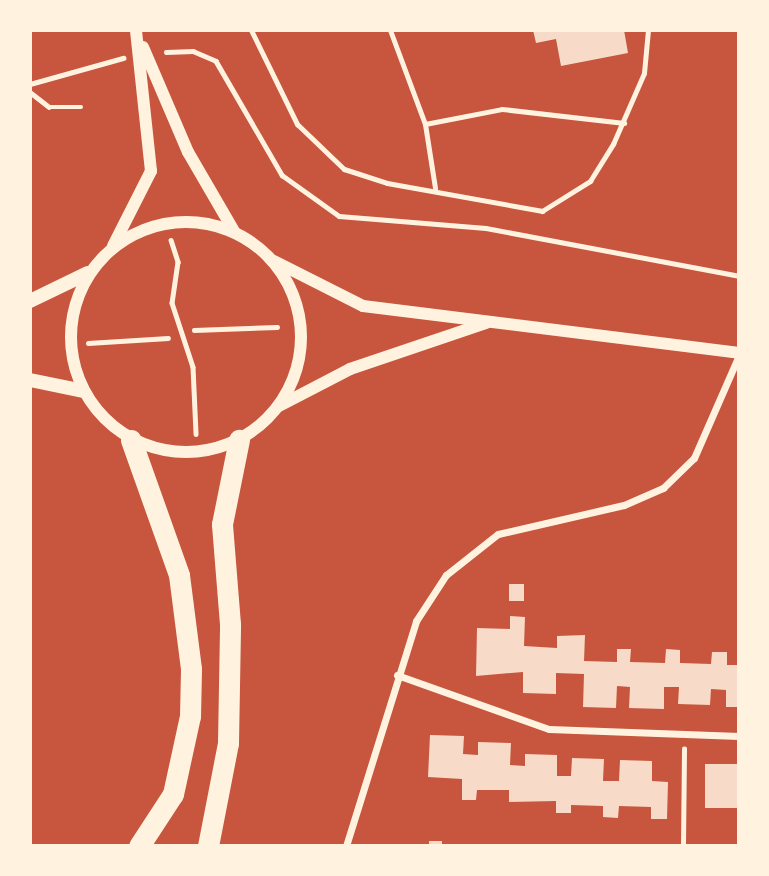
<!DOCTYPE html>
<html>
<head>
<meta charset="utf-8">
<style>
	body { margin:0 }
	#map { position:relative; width:769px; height:876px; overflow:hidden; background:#c8553d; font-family:Overpass,sans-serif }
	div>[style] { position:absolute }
	.building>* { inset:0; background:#f7dbc8; transform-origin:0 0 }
	.path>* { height:4.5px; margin:-2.25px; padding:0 2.25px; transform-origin:2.25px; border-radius:2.25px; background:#fff3e0 }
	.service>* { height:5px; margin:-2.5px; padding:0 2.5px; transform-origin:2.5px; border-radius:2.5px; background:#fff3e0 }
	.minor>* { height:7px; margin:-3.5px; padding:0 3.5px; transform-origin:3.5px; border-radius:3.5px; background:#fff3e0 }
	.tertiary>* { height:12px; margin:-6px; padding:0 6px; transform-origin:6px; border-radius:6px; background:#fff3e0 }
	.tertiary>.ring { margin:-6px; padding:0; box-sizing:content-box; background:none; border:12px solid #fff3e0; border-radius:50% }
	.secondary>* { height:14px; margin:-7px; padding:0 7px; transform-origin:7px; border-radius:7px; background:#fff3e0 }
	.motorway>* { height:21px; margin:-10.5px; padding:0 10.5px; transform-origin:10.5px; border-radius:10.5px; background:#fff3e0 }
	span { translate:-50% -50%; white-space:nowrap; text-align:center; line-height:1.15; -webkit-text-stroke:5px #fff3e0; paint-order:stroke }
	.frame { position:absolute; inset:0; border:32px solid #fff3e0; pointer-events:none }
</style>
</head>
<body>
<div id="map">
	<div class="building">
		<div style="clip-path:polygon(533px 30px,624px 30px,628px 53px,561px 66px,556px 39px,536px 43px)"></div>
		<div style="left:509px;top:584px;width:15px;height:17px"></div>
		<div style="clip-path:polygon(510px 616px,525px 617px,524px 646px,557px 648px,557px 636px,585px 635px,584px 661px,617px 662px,617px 649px,631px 649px,630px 662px,665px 663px,666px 649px,680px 650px,680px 663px,711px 664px,712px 652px,727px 652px,727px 665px,739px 665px,739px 707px,726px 707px,726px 690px,711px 689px,710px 705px,678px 704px,679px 687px,664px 687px,664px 709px,629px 708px,630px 687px,617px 686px,616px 708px,583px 707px,584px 674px,556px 673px,556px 694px,523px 693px,523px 672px,476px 676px,477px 628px,510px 629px)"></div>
		<div style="clip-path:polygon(430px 735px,464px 736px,463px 754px,478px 755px,478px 742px,511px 743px,510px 765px,525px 766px,525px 754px,557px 755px,557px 776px,571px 776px,572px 758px,604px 759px,603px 781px,619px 781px,620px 760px,652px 761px,652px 781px,668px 782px,667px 819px,651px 819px,651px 807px,619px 806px,618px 818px,603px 817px,603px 806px,571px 805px,571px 813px,556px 813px,556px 801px,509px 802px,509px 790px,477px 790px,476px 800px,462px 800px,462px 779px,428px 777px)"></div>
		<div style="left:705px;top:764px;width:34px;height:44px"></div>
		<div style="left:429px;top:841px;width:13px;height:5px"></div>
	</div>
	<div class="path">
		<div style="left:166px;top:52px;width:27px;rotate:-2deg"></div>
		<div style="left:193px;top:51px;width:25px;rotate:23deg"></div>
		<div style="left:216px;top:61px;width:132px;rotate:59.9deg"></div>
		<div style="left:282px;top:175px;width:70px;rotate:35.7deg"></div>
		<div style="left:339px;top:216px;width:147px;rotate:4.7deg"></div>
		<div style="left:486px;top:228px;width:258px;rotate:10.7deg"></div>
		<div style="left:30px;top:84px;width:97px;rotate:-15.6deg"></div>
		<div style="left:30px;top:92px;width:24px;rotate:38deg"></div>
		<div style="left:49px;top:107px;width:32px"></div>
		<div style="left:171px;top:240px;width:23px;rotate:72deg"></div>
		<div style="left:178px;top:262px;width:41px;rotate:98.3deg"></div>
		<div style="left:172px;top:303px;width:67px;rotate:71.8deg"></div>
		<div style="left:193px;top:367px;width:67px;rotate:87.4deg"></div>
		<div style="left:194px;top:330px;width:83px;rotate:-2.1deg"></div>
		<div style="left:88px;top:343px;width:80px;rotate:-3.6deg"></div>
		<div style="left:683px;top:846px;width:97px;rotate:-89.4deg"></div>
	</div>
	<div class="service">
		<div style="left:251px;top:30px;width:105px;rotate:63.9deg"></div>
		<div style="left:297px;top:124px;width:65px;rotate:43.8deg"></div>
		<div style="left:344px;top:169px;width:45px;rotate:18deg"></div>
		<div style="left:387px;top:183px;width:158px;rotate:10.2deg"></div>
		<div style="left:542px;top:211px;width:57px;rotate:-32deg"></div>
		<div style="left:590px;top:181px;width:44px;rotate:-58.1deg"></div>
		<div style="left:613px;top:144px;width:77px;rotate:-66.4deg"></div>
		<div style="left:644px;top:73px;width:43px;rotate:-84.7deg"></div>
		<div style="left:390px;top:30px;width:100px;rotate:69.6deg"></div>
		<div style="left:425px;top:124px;width:65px;rotate:81.1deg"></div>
		<div style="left:425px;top:124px;width:78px;rotate:-11deg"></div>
		<div style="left:502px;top:109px;width:123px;rotate:6.5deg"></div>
	</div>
	<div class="minor">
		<div style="left:397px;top:675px;width:161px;rotate:19.6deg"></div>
		<div style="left:549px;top:729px;width:190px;rotate:2.1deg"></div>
		<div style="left:346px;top:846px;width:236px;rotate:-72.7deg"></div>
		<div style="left:416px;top:621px;width:55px;rotate:-56.9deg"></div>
		<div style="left:446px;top:575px;width:66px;rotate:-38.3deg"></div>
		<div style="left:498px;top:534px;width:129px;rotate:-13deg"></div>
		<div style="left:624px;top:505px;width:43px;rotate:-23.6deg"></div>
		<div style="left:663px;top:488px;width:43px;rotate:-44.1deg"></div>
		<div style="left:694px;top:458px;width:112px;rotate:-66.4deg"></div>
	</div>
	<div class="tertiary">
		<div style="left:143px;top:47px;width:114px;rotate:66.8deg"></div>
		<div style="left:188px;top:152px;width:91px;rotate:59.8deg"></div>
		<div class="ring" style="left:71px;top:222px;width:218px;height:218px"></div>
		<div style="left:113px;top:246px;width:84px;rotate:-63.1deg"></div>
		<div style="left:151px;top:171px;width:142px;rotate:-96.1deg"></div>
		<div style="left:274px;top:261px;width:100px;rotate:26.8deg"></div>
		<div style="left:363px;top:306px;width:379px;rotate:7.1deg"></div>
		<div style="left:279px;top:406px;width:80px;rotate:-27.5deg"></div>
		<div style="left:350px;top:369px;width:144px;rotate:-18.7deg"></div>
	</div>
	<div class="secondary">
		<div style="left:30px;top:301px;width:64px;rotate:-25.8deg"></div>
		<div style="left:30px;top:380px;width:54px;rotate:11.7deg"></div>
	</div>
	<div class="motorway">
		<div style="left:131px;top:440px;width:143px;rotate:70.4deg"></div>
		<div style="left:179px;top:575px;width:95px;rotate:82.7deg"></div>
		<div style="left:191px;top:669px;width:47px;rotate:91.2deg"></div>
		<div style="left:190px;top:716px;width:80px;rotate:102.3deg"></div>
		<div style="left:173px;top:794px;width:62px;rotate:123.2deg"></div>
		<div style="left:208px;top:846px;width:105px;rotate:-79deg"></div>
		<div style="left:228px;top:743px;width:119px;rotate:-89deg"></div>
		<div style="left:230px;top:624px;width:100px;rotate:-94.6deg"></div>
		<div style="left:222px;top:524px;width:86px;rotate:-78.6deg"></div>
	</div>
	<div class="frame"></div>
</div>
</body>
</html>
